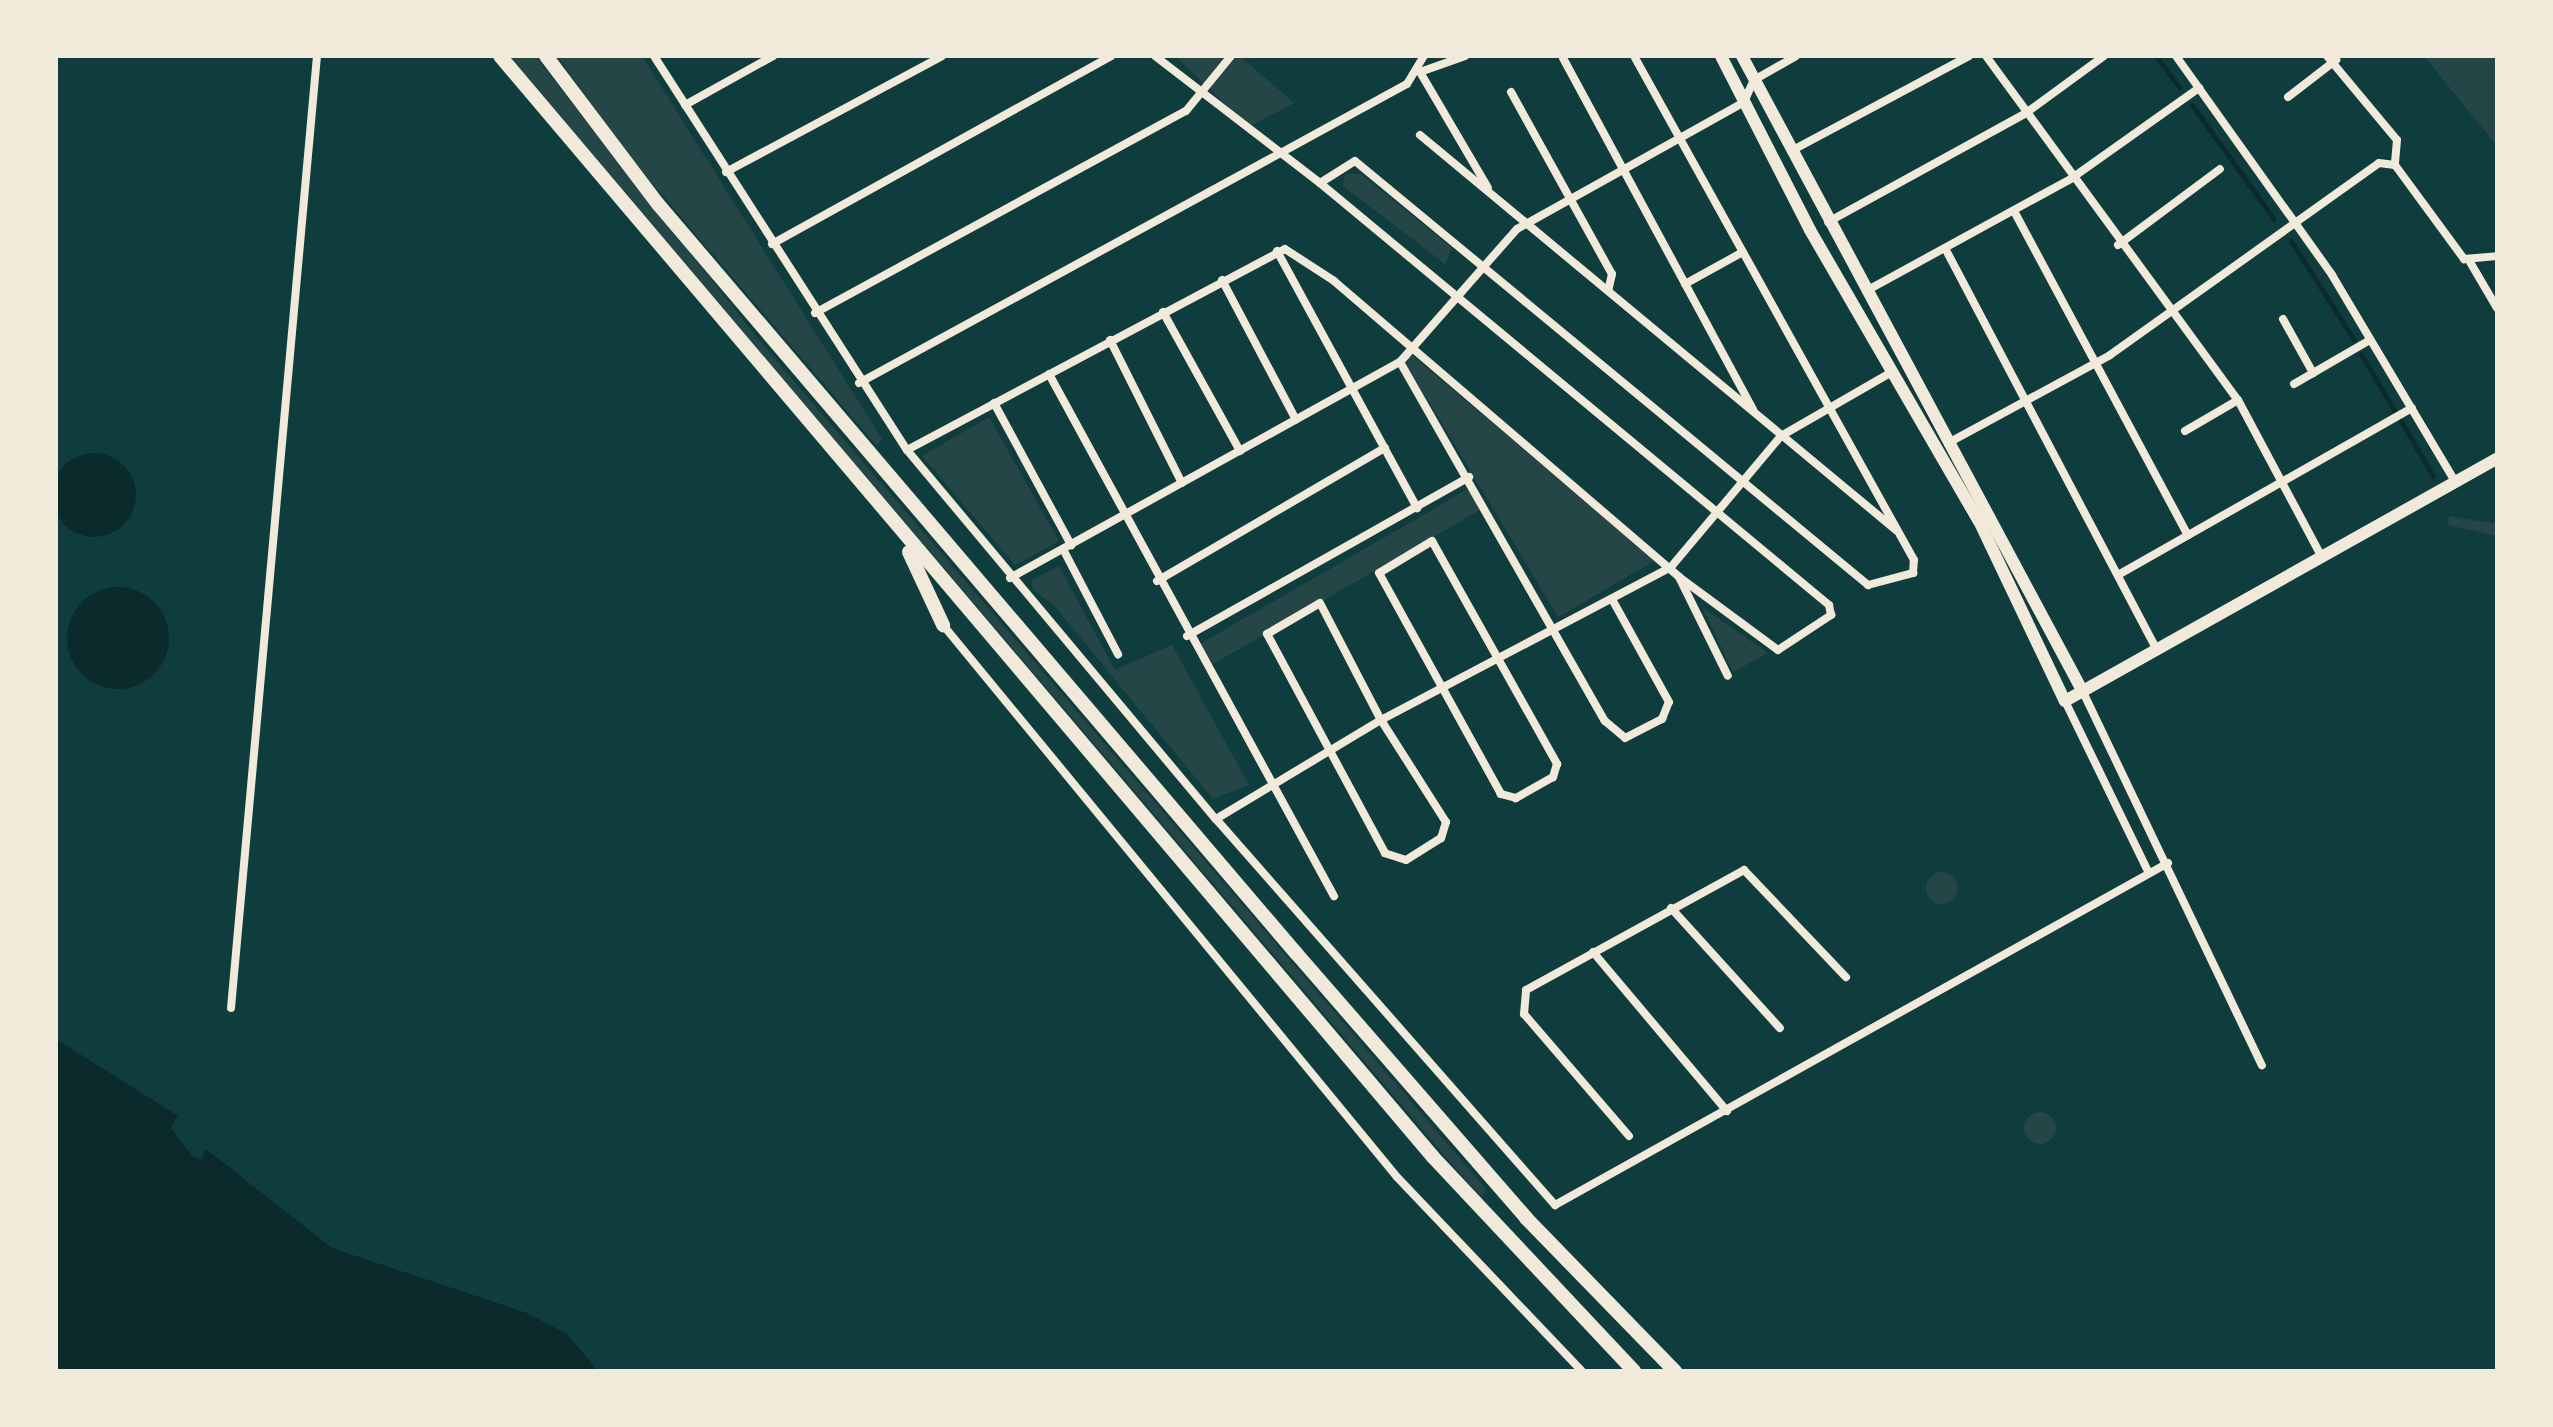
<!DOCTYPE html>
<html>
<head>
<meta charset="utf-8">
<style>
	body { margin:0 }
	#map { position:relative; width:2553px; height:1427px; overflow:hidden; background:#0f3d3e; font-family:Raleway,sans-serif }
	div>[style] { position:absolute }
	.green>* { inset:0; background:#244646; transform-origin:0 0 }
	.round { border-radius:50% }
	.water>* { inset:0; background:#0a2a2b }
	.stream>* { height:5px; margin:-2.5px; padding:0 2.5px; transform-origin:2.5px; border-radius:2.5px; background:#0a2a2b }
	.minor>* { height:8px; margin:-4px; padding:0 4px; transform-origin:4px; border-radius:4px; background:#f1e9da }
	.tertiary>* { height:12px; margin:-6px; padding:0 6px; transform-origin:6px; border-radius:6px; background:#f1e9da }
	.primary>* { height:14px; margin:-7px; padding:0 7px; transform-origin:7px; border-radius:7px; background:#f1e9da }
	span { translate:-50% -50%; white-space:nowrap; text-align:center; line-height:1.15; -webkit-text-stroke:6px #f1e9da; paint-order:stroke }
	.frame { position:absolute; inset:0; border:58px solid #f1e9da; pointer-events:none }
</style>
</head>
<body>
<div id="map">
	<div class="green">
		<div style="clip-path:polygon(508px 56px,535px 56px,763px 345px,1487px 1190px,1480px 1197px)"></div>
		<div style="clip-path:polygon(557px 56px,642px 56px,882px 439px,877px 446px,628px 155px)"></div>
		<div style="clip-path:polygon(1175px 56px,1240px 56px,1294px 103px,1249px 127px)"></div>
		<div style="clip-path:polygon(2424px 56px,2497px 56px,2497px 146px)"></div>
		<div style="clip-path:polygon(1345px 174px,1361px 174px,1452px 248px,1445px 264px,1343px 186px)"></div>
		<div style="clip-path:polygon(1409px 353px,1656px 560px,1558px 617px,1407px 365px)"></div>
		<div style="clip-path:polygon(989px 417px,1059px 541px,1015px 565px,922px 456px)"></div>
		<div style="left:1470px;top:488px;width:24px;height:311px;rotate:60deg"></div>
		<div style="clip-path:polygon(2449px 516px,2497px 524px,2497px 536px,2448px 525px)"></div>
		<div style="clip-path:polygon(1059px 566px,1115px 670px,1172px 645px,1249px 785px,1213px 799px,1052px 603px,1033px 590px,1031px 580px)"></div>
		<div style="clip-path:polygon(1702px 607px,1768px 653px,1733px 672px)"></div>
		<div class="round" style="left:1926px;top:872px;width:32px;height:32px"></div>
		<div class="round" style="left:2024px;top:1112px;width:32px;height:32px"></div>
	</div>
	<div class="water">
		<div class="round" style="left:52px;top:453px;width:84px;height:84px"></div>
		<div class="round" style="left:67px;top:587px;width:102px;height:102px"></div>
		<div style="clip-path:polygon(56px 1039px,178px 1116px,171px 1128px,193px 1157px,201px 1159px,206px 1149px,332px 1248px,527px 1313px,567px 1334px,598px 1371px,56px 1371px)"></div>
	</div>
	<div class="stream">
		<div style="left:2156px;top:56px;width:39px;rotate:53deg"></div>
		<div style="left:2192px;top:105px;width:140px;rotate:54.3deg"></div>
		<div style="left:2291px;top:241px;width:117px;rotate:57.5deg"></div>
		<div style="left:2361px;top:354px;width:65px;rotate:59.5deg"></div>
		<div style="left:2401px;top:421px;width:64px;rotate:59.8deg"></div>
	</div>
	<div class="minor">
		<div style="left:654px;top:56px;width:468px;rotate:57.3deg"></div>
		<div style="left:907px;top:450px;width:481px;rotate:50.1deg"></div>
		<div style="left:1216px;top:819px;width:514px;rotate:48.71deg"></div>
		<div style="left:1555px;top:1205px;width:702px;rotate:-29.16deg"></div>
		<div style="left:1986px;top:56px;width:426px;rotate:53.8deg"></div>
		<div style="left:2238px;top:400px;width:178px;rotate:61.9deg"></div>
		<div style="left:2176px;top:56px;width:269px;rotate:54.5deg"></div>
		<div style="left:2332px;top:275px;width:242px;rotate:59.2deg"></div>
		<div style="left:2327px;top:56px;width:109px;rotate:50.2deg"></div>
		<div style="left:2397px;top:140px;width:25px;rotate:95deg"></div>
		<div style="left:1563px;top:58px;width:400px;rotate:61.6deg"></div>
		<div style="left:1420px;top:72px;width:134px;rotate:59.6deg"></div>
		<div style="left:1420px;top:72px;width:48px;rotate:-19.6deg"></div>
		<div style="left:1511px;top:92px;width:208px;rotate:61deg"></div>
		<div style="left:1612px;top:274px;width:17px;rotate:103deg"></div>
		<div style="left:2288px;top:97px;width:61px;rotate:-37.6deg"></div>
		<div style="left:685px;top:105px;width:101px;rotate:-29.1deg"></div>
		<div style="left:1420px;top:135px;width:619px;rotate:39.69deg"></div>
		<div style="left:1791px;top:151px;width:202px;rotate:-28.1deg"></div>
		<div style="left:2395px;top:165px;width:117px;rotate:53.7deg"></div>
		<div style="left:2464px;top:259px;width:33px;rotate:-5deg"></div>
		<div style="left:726px;top:172px;width:245px;rotate:-28.2deg"></div>
		<div style="left:1320px;top:183px;width:41px;rotate:-32.2deg"></div>
		<div style="left:1355px;top:161px;width:666px;rotate:39.57deg"></div>
		<div style="left:1868px;top:585px;width:47px;rotate:-14.9deg"></div>
		<div style="left:1913px;top:573px;width:13px;rotate:-86deg"></div>
		<div style="left:1914px;top:560px;width:577px;rotate:-119.05deg"></div>
		<div style="left:2014px;top:211px;width:368px;rotate:61.8deg"></div>
		<div style="left:1828px;top:222px;width:226px;rotate:-28.8deg"></div>
		<div style="left:2026px;top:113px;width:97px;rotate:-36.2deg"></div>
		<div style="left:772px;top:244px;width:388px;rotate:-29deg"></div>
		<div style="left:2118px;top:245px;width:127px;rotate:-36.7deg"></div>
		<div style="left:1946px;top:250px;width:453px;rotate:62.2deg"></div>
		<div style="left:1277px;top:251px;width:293px;rotate:61.4deg"></div>
		<div style="left:2470px;top:262px;width:53px;rotate:59.6deg"></div>
		<div style="left:1222px;top:280px;width:158px;rotate:62.1deg"></div>
		<div style="left:1685px;top:284px;width:66px;rotate:-28.9deg"></div>
		<div style="left:1866px;top:291px;width:235px;rotate:-28.7deg"></div>
		<div style="left:2072px;top:178px;width:156px;rotate:-35.3deg"></div>
		<div style="left:1163px;top:312px;width:159px;rotate:61deg"></div>
		<div style="left:815px;top:313px;width:422px;rotate:-28.6deg"></div>
		<div style="left:1186px;top:111px;width:71px;rotate:-50.7deg"></div>
		<div style="left:2283px;top:319px;width:62px;rotate:60.9deg"></div>
		<div style="left:1110px;top:340px;width:160px;rotate:63.3deg"></div>
		<div style="left:1400px;top:362px;width:413px;rotate:60.3deg"></div>
		<div style="left:1605px;top:721px;width:26px;rotate:40deg"></div>
		<div style="left:1625px;top:738px;width:42px;rotate:-27.2deg"></div>
		<div style="left:1662px;top:719px;width:18px;rotate:-68deg"></div>
		<div style="left:1669px;top:702px;width:115px;rotate:-119deg"></div>
		<div style="left:1049px;top:374px;width:595px;rotate:61.37deg"></div>
		<div style="left:859px;top:383px;width:624px;rotate:-28.62deg"></div>
		<div style="left:1407px;top:84px;width:33px;rotate:-59deg"></div>
		<div style="left:2294px;top:384px;width:88px;rotate:-30.1deg"></div>
		<div style="left:994px;top:403px;width:162px;rotate:61.5deg"></div>
		<div style="left:2185px;top:431px;width:61px;rotate:-30.3deg"></div>
		<div style="left:1950px;top:442px;width:182px;rotate:-28.5deg"></div>
		<div style="left:2110px;top:355px;width:330px;rotate:-35.5deg"></div>
		<div style="left:2379px;top:163px;width:16px;rotate:7deg"></div>
		<div style="left:907px;top:450px;width:428px;rotate:-28deg"></div>
		<div style="left:1285px;top:249px;width:59px;rotate:33.1deg"></div>
		<div style="left:1334px;top:281px;width:455px;rotate:40.6deg"></div>
		<div style="left:1679px;top:577px;width:123px;rotate:36.4deg"></div>
		<div style="left:1778px;top:650px;width:64px;rotate:-33.4deg"></div>
		<div style="left:1831px;top:615px;width:10px;rotate:-101deg"></div>
		<div style="left:1829px;top:605px;width:661px;rotate:-140.34deg"></div>
		<div style="left:1320px;top:183px;width:208px;rotate:-142.4deg"></div>
		<div style="left:1432px;top:541px;width:256px;rotate:60.7deg"></div>
		<div style="left:1557px;top:764px;width:14px;rotate:107deg"></div>
		<div style="left:1553px;top:777px;width:43px;rotate:150.4deg"></div>
		<div style="left:1516px;top:798px;width:16px;rotate:-165deg"></div>
		<div style="left:1501px;top:794px;width:252px;rotate:-118.9deg"></div>
		<div style="left:1379px;top:573px;width:62px;rotate:-31.1deg"></div>
		<div style="left:1063px;top:549px;width:119px;rotate:62.4deg"></div>
		<div style="left:2118px;top:575px;width:338px;rotate:-29.6deg"></div>
		<div style="left:1679px;top:577px;width:110px;rotate:63.7deg"></div>
		<div style="left:1010px;top:578px;width:446px;rotate:-29deg"></div>
		<div style="left:1400px;top:362px;width:177px;rotate:-48.7deg"></div>
		<div style="left:1517px;top:229px;width:260px;rotate:-29.2deg"></div>
		<div style="left:1744px;top:102px;width:24px;rotate:-66deg"></div>
		<div style="left:1754px;top:80px;width:48px;rotate:-29.7deg"></div>
		<div style="left:1157px;top:581px;width:264px;rotate:-30.3deg"></div>
		<div style="left:1320px;top:603px;width:132px;rotate:62.5deg"></div>
		<div style="left:1381px;top:720px;width:121px;rotate:57.5deg"></div>
		<div style="left:1446px;top:822px;width:17px;rotate:107deg"></div>
		<div style="left:1441px;top:838px;width:41px;rotate:147.8deg"></div>
		<div style="left:1406px;top:860px;width:22px;rotate:-162deg"></div>
		<div style="left:1385px;top:853px;width:249px;rotate:-118.3deg"></div>
		<div style="left:1267px;top:634px;width:61px;rotate:-30.3deg"></div>
		<div style="left:943px;top:625px;width:715px;rotate:50.56deg"></div>
		<div style="left:1397px;top:1177px;width:268px;rotate:46.4deg"></div>
		<div style="left:1187px;top:636px;width:324px;rotate:-29.4deg"></div>
		<div style="left:2083px;top:692px;width:414px;rotate:64.4deg"></div>
		<div style="left:2065px;top:701px;width:191px;rotate:64deg"></div>
		<div style="left:1216px;top:819px;width:192px;rotate:-31deg"></div>
		<div style="left:1381px;top:720px;width:328px;rotate:-27.8deg"></div>
		<div style="left:1671px;top:567px;width:171px;rotate:-50deg"></div>
		<div style="left:1781px;top:436px;width:126px;rotate:-30deg"></div>
		<div style="left:1671px;top:908px;width:162px;rotate:47.8deg"></div>
		<div style="left:1593px;top:952px;width:208px;rotate:49.9deg"></div>
		<div style="left:231px;top:1008px;width:956px;rotate:-84.84deg"></div>
		<div style="left:1629px;top:1136px;width:161px;rotate:-130.7deg"></div>
		<div style="left:1524px;top:1014px;width:24px;rotate:-85deg"></div>
		<div style="left:1526px;top:990px;width:249px;rotate:-28.8deg"></div>
		<div style="left:1744px;top:870px;width:148px;rotate:46.4deg"></div>
	</div>
	<div class="tertiary">
		<div style="left:1721px;top:56px;width:195px;rotate:62.9deg"></div>
		<div style="left:1810px;top:230px;width:337px;rotate:59.9deg"></div>
		<div style="left:1979px;top:521px;width:199px;rotate:64.5deg"></div>
		<div style="left:2065px;top:701px;width:495px;rotate:-29.3deg"></div>
		<div style="left:1742px;top:56px;width:722px;rotate:61.8deg"></div>
	</div>
	<div class="primary">
		<div style="left:500px;top:56px;width:1443px;rotate:49.72deg"></div>
		<div style="left:1433px;top:1157px;width:294px;rotate:46.8deg"></div>
		<div style="left:546px;top:56px;width:186px;rotate:52.9deg"></div>
		<div style="left:658px;top:204px;width:984px;rotate:49.58deg"></div>
		<div style="left:1296px;top:953px;width:351px;rotate:49deg"></div>
		<div style="left:1526px;top:1218px;width:214px;rotate:45.8deg"></div>
		<div style="left:909px;top:552px;width:81px;rotate:65deg"></div>
	</div>
	<div class="frame"></div>
</div>
</body>
</html>
